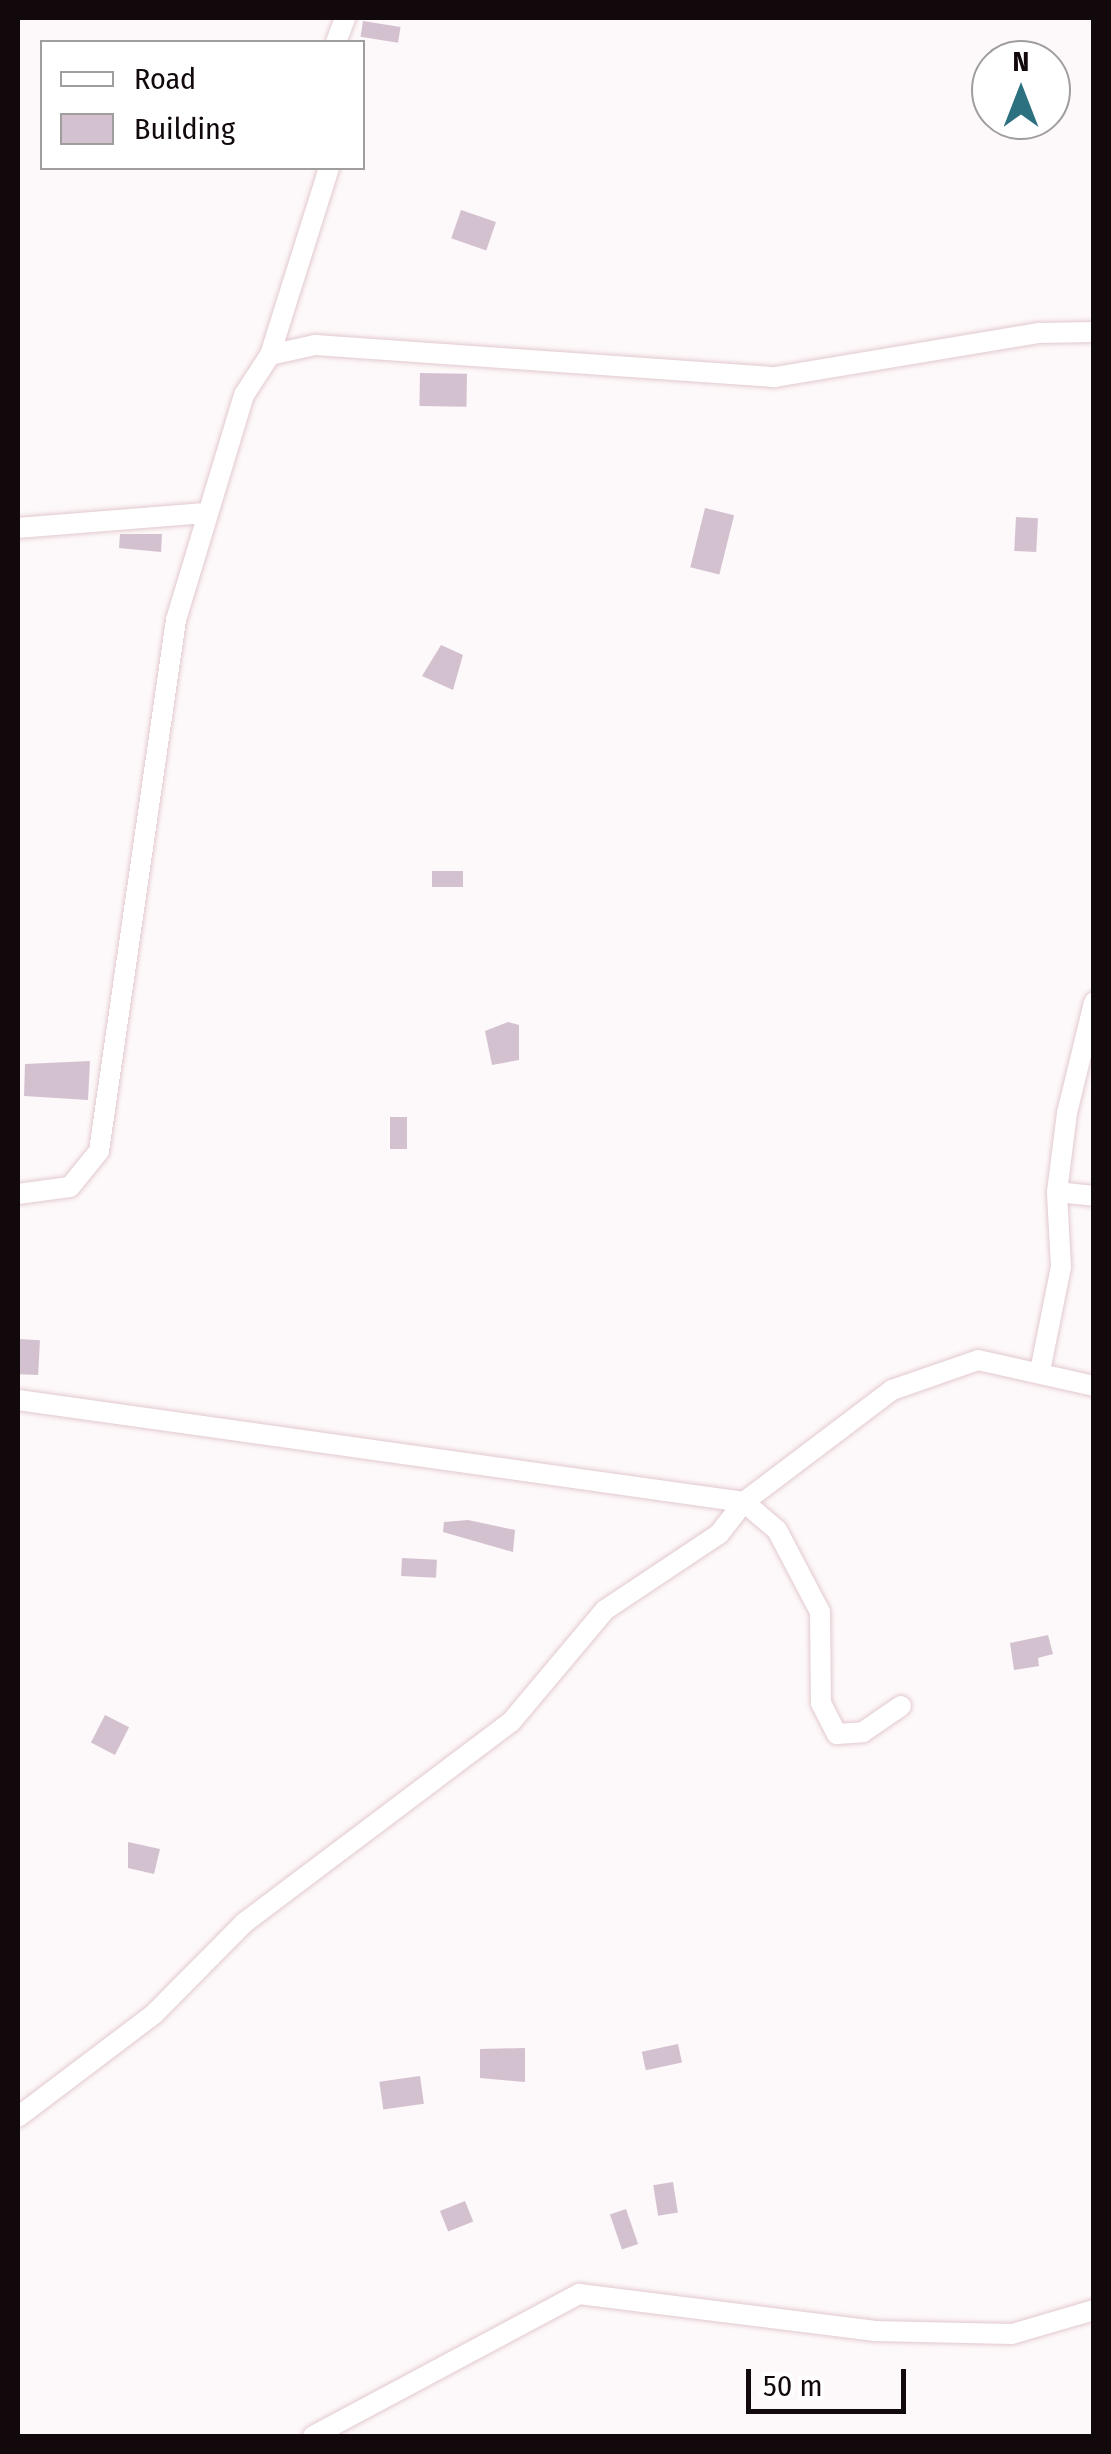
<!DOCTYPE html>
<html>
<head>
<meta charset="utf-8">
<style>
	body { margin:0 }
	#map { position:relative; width:1111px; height:2454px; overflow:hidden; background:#fdf8f9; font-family:"Fira Sans Condensed",sans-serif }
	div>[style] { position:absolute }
	.building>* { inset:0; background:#d4c1d0; transform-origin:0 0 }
	.roads { filter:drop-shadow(0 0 2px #e2c9ce) drop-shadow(0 0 2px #e2c9ce) }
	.street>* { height:20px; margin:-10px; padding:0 10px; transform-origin:10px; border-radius:10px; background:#fff }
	span { translate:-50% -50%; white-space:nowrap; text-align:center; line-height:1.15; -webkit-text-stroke:8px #fff; paint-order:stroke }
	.frame { position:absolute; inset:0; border:20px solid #11090b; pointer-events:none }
	.legend { position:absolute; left:40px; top:40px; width:325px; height:130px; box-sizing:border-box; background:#fff; border:2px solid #a09d9d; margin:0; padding:12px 18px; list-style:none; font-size:30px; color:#11090b }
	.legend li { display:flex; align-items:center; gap:20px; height:50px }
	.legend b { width:50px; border:2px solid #a09d9d }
	.north { position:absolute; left:971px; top:40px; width:100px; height:100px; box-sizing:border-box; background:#fff; border:2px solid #a09d9d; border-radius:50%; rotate:0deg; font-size:28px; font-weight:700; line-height:40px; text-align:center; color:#11090b }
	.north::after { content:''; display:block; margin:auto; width:35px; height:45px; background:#2c7180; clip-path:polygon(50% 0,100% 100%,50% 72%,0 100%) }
	.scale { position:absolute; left:746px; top:2369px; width:160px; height:45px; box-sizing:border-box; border:5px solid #11090b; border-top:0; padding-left:12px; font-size:30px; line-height:35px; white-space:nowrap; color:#11090b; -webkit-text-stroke:8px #fff; paint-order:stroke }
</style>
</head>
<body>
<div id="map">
	<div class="building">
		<div style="left:363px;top:21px;width:38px;height:16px;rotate:9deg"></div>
		<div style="left:461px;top:210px;width:37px;height:30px;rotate:19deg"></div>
		<div style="left:420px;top:373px;width:47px;height:33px;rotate:1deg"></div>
		<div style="left:705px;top:508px;width:30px;height:61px;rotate:14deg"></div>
		<div style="left:1016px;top:517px;width:22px;height:34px;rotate:3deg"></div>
		<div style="clip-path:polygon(120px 534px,162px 534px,161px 552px,119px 548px)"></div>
		<div style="clip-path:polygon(441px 645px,463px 655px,453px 690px,422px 676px)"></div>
		<div style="left:432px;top:871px;width:31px;height:16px"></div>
		<div style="clip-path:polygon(508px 1022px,519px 1025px,519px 1060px,492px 1065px,485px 1031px)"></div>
		<div style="clip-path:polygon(90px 1061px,88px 1100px,24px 1096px,25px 1064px)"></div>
		<div style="left:390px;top:1117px;width:17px;height:32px"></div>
		<div style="left:18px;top:1339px;width:22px;height:35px;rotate:3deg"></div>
		<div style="clip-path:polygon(468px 1520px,515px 1530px,513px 1552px,443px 1532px,444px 1522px)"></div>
		<div style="left:402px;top:1558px;width:35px;height:18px;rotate:3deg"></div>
		<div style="clip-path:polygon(1048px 1635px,1053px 1654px,1038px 1658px,1039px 1666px,1014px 1670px,1010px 1643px)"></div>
		<div style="left:105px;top:1715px;width:27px;height:31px;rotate:27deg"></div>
		<div style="clip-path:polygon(128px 1842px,160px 1849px,154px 1874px,128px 1868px)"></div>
		<div style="left:678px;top:2044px;width:19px;height:37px;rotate:78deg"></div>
		<div style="clip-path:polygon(525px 2048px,525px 2082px,480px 2078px,480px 2049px)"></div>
		<div style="left:420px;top:2076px;width:28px;height:41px;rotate:82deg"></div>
		<div style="left:673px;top:2182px;width:31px;height:20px;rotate:81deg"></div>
		<div style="left:465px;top:2201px;width:22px;height:27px;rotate:68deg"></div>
		<div style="left:626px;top:2209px;width:37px;height:17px;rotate:71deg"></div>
	</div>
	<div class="roads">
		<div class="street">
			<div style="left:336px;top:42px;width:26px;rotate:-69deg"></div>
			<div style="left:270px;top:355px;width:196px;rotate:-72.5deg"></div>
			<div style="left:18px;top:528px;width:187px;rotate:-4.6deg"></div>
			<div style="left:1057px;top:1192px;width:37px;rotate:6deg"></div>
			<div style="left:18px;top:1194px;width:52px;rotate:-7.7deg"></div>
			<div style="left:70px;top:1187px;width:46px;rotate:-51.1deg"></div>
			<div style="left:99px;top:1151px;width:537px;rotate:-81.75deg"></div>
			<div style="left:176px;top:620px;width:235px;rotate:-73.2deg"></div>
			<div style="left:244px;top:395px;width:48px;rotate:-57deg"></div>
			<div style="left:270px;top:355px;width:46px;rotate:-12.5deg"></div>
			<div style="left:315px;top:345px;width:461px;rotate:4deg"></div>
			<div style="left:775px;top:377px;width:268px;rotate:-9.5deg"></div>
			<div style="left:1039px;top:333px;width:55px;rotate:-1deg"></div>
			<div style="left:1040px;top:1371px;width:106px;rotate:-78.6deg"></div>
			<div style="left:1061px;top:1267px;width:75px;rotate:-93.1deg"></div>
			<div style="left:1057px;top:1192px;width:80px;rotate:-82.8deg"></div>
			<div style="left:1067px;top:1113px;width:114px;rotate:-76.3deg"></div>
			<div style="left:18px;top:1400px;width:733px;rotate:8deg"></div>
			<div style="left:744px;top:1502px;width:186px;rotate:-37.1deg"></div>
			<div style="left:892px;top:1390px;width:91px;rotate:-19.2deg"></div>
			<div style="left:978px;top:1360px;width:119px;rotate:12.6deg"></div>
			<div style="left:18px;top:2117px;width:171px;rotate:-37.1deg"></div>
			<div style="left:154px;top:2014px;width:128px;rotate:-45.3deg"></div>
			<div style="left:244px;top:1923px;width:334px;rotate:-37deg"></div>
			<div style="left:511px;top:1722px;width:146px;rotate:-50deg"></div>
			<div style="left:605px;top:1610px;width:137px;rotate:-33.7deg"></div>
			<div style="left:719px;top:1534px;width:41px;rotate:-52deg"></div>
			<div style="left:744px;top:1502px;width:43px;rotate:40.3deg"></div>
			<div style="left:777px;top:1530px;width:93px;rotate:62.3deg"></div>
			<div style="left:820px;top:1612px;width:91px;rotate:89.4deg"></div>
			<div style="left:821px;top:1703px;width:35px;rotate:63deg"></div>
			<div style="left:837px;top:1734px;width:26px;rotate:-4deg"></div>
			<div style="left:863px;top:1732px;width:46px;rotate:-34.4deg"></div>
			<div style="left:313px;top:2436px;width:302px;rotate:-28.1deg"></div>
			<div style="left:579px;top:2294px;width:297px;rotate:7.1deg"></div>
			<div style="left:874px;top:2331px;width:138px;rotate:1.2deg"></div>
			<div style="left:1012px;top:2334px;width:85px;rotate:-16.3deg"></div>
		</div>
	</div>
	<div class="frame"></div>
	<ul class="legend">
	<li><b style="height:12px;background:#fff"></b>Road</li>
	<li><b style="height:28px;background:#d4c1d0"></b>Building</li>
	</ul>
	<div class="north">N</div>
	<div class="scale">50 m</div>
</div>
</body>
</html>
